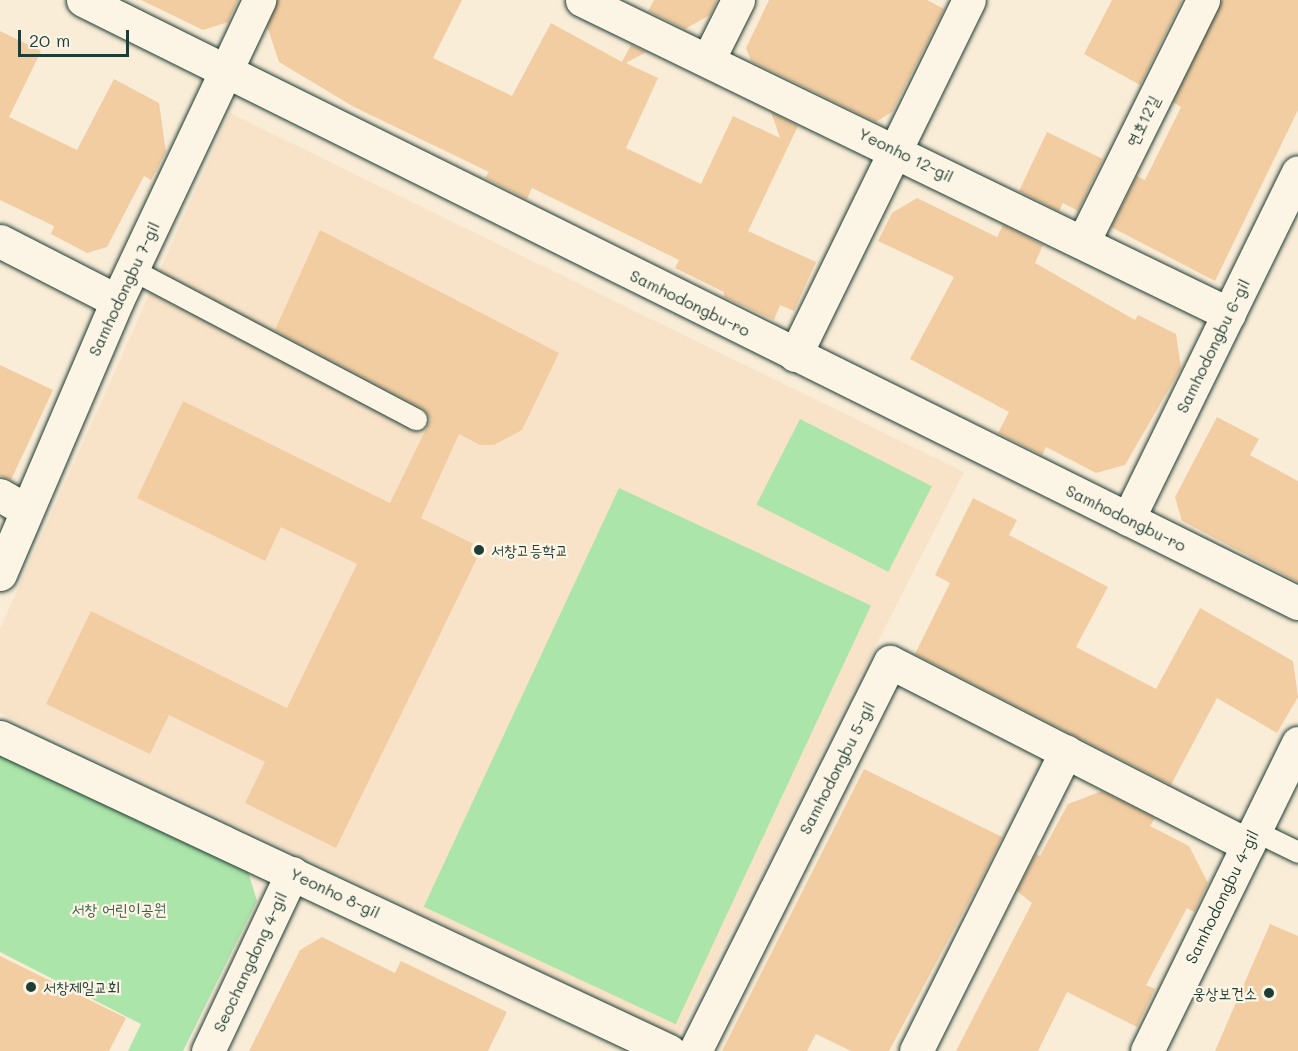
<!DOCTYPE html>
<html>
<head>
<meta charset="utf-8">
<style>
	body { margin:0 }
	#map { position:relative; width:1298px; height:1051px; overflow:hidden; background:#faedd8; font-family:Mali,"Poor Story",sans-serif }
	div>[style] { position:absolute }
	.built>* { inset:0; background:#f8e3c8 }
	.green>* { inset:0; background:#ace5aa; transform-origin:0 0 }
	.building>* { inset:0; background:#f2cda2 }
	.roads { filter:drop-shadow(0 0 2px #1f3d34) drop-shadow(0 0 2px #1f3d34) }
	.service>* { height:21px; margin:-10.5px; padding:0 10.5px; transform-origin:10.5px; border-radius:10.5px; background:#fcf5e5 }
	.minor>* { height:33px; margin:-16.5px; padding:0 16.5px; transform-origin:16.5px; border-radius:16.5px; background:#fcf5e5 }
	.tertiary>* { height:33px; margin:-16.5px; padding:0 16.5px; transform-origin:16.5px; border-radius:16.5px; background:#fcf5e5 }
	.dots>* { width:16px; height:16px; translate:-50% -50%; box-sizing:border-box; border:3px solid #fcf5e5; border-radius:50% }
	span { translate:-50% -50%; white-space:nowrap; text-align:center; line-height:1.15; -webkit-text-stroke:4.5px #fcf5e5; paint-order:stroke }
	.street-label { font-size:16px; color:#1f3d34 }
	.poi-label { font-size:16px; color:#1f3d34 }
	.left { translate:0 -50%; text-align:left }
	.right { translate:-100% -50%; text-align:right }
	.park-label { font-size:16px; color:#3b5f4c }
	.scale { position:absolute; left:18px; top:30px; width:111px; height:27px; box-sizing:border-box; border:3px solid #1f3d34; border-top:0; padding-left:8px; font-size:18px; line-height:21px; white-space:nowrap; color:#1f3d34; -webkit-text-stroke:4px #fcf5e5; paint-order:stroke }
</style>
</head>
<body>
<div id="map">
	<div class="built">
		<div style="clip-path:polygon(230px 113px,964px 472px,677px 1036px,0 713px,0 629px)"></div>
	</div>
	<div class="green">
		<div style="left:800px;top:419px;width:148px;height:96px;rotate:27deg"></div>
		<div style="left:619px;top:488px;width:278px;height:462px;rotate:25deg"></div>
		<div style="clip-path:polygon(0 748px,247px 868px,257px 901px,183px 1051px,128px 1051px,141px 1024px,0 952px)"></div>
	</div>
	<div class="building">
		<div style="clip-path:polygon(141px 0,238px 0,228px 22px,203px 30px)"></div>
		<div style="clip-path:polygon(277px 0,462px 0,433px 58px,512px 96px,551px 23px,622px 62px,631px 45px,646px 52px,626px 63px,658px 78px,626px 148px,701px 184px,733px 116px,780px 138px,771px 112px,798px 126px,748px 231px,816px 262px,794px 311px,780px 305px,774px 320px,724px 297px,724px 292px,675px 268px,679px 260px,532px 188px,527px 199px,485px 178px,489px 172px,354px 107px,279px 62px,267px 26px)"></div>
		<div style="clip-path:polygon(654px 0,717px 0,710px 15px,685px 29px,648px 11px)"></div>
		<div style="clip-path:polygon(769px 0,927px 0,944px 9px,892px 112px,876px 122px,751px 61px,746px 48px)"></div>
		<div style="clip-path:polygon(1112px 0,1182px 0,1140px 85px,1084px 54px)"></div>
		<div style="clip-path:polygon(1222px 0,1298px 0,1298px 110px,1215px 281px,1111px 227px,1137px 176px,1145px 180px,1181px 107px,1173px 102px)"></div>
		<div style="clip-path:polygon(0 31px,41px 51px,9px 117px,77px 150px,114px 79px,159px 103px,166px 152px,151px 180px,144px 176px,107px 247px,87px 253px,51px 234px,54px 226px,0 200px)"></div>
		<div style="clip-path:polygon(1047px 132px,1103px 159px,1078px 211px,1063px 203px,1059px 211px,1019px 191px)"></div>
		<div style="clip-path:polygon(917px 198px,997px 237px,1003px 225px,1043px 245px,1035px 263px,1135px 320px,1138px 315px,1176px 334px,1181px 368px,1125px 465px,1096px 473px,1046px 447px,1042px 455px,998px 433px,1009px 412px,910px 359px,954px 277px,878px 241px,892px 213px)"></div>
		<div style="clip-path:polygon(320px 230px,559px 353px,522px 430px,494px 445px,480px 445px,459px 434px,421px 518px,482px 548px,336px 848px,245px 803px,265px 762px,169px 715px,150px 754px,46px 704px,91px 611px,287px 708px,357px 564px,281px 527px,265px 561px,137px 498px,183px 401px,390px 503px,431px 419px,422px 408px,275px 330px)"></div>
		<div style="clip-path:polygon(0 365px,53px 390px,11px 480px,0 476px)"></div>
		<div style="clip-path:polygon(1217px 417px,1259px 439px,1250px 455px,1298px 481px,1298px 582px,1182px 521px,1175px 497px)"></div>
		<div style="clip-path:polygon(973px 498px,1017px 520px,1009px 535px,1108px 587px,1076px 647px,1156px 689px,1200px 608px,1293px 661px,1298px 697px,1277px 733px,1217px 698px,1171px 785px,915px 654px,950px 583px,935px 575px)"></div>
		<div style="clip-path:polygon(864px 769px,1002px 837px,983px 875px,889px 1051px,851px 1051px,816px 1034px,807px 1051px,722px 1051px)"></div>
		<div style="clip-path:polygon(1102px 791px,1155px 818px,1150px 826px,1189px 846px,1208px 883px,1194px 912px,1187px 908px,1146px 985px,1155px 989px,1137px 1027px,1067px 992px,1038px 1051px,956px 1051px,1032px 903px,1017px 891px,1036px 854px,1040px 856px,1068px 804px)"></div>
		<div style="clip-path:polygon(1270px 924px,1298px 936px,1298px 1051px,1215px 1051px)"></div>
		<div style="clip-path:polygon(322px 937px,395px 973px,401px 961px,507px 1012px,488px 1051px,249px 1051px,300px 950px)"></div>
		<div style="clip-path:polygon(0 956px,126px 1018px,109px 1051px,0 1051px)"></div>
	</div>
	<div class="roads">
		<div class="service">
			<div style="left:133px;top:270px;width:320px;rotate:27.8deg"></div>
			<div style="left:1255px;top:831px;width:48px;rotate:26deg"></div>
		</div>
		<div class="minor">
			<div style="left:582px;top:0;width:719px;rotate:25.89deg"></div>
			<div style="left:708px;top:60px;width:67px;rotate:-63.4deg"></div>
			<div style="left:0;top:241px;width:131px;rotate:27.1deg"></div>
			<div style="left:1083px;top:242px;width:270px;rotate:-63.6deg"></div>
			<div style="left:795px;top:355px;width:395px;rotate:-63.9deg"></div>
			<div style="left:0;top:495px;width:30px;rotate:30deg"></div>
			<div style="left:1128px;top:519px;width:386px;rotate:-63.9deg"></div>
			<div style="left:0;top:574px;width:297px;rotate:-66.8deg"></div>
			<div style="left:117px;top:301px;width:333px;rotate:-64.7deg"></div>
			<div style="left:0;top:737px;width:739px;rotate:25.14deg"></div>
			<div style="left:208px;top:1051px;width:197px;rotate:-64.7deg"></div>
			<div style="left:695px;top:1051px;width:435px;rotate:-63.4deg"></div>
			<div style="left:890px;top:662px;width:402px;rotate:27.1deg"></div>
			<div style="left:916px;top:1051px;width:335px;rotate:-63.4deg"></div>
			<div style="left:1147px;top:1051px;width:343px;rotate:-63.9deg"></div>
		</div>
		<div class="tertiary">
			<div style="left:83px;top:0;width:1356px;rotate:26.4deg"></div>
		</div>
	</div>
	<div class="dots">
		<div style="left:479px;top:550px;background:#1f3d34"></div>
		<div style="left:31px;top:987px;background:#1f3d34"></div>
		<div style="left:1269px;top:993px;background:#1f3d34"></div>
	</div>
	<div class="street-label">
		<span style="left:1143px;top:121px;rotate:-64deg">연호12길</span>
		<span style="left:906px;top:155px;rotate:26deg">Yeonho 12-gil</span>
		<span style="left:124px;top:289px;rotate:-65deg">Samhodongbu 7-gil</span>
		<span style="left:690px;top:303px;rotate:26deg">Samhodongbu-ro</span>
		<span style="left:1213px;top:346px;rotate:-64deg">Samhodongbu 6-gil</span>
		<span style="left:1126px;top:518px;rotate:26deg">Samhodongbu-ro</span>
		<span style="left:837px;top:768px;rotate:-63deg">Samhodongbu 5-gil</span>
		<span style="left:335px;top:893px;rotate:25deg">Yeonho 8-gil</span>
		<span style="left:1222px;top:897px;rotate:-64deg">Samhodongbu 4-gil</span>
		<span style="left:250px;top:962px;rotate:-65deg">Seochangdong 4-gil</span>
	</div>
	<div class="poi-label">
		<span class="left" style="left:491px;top:550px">서창고등학교</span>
		<span class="left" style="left:43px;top:987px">서창제일교회</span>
		<span class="right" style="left:1257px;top:993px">웅상보건소</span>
	</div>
	<div class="park-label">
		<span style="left:119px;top:909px">서창 어린이공원</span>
	</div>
	<div class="scale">20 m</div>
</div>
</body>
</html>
